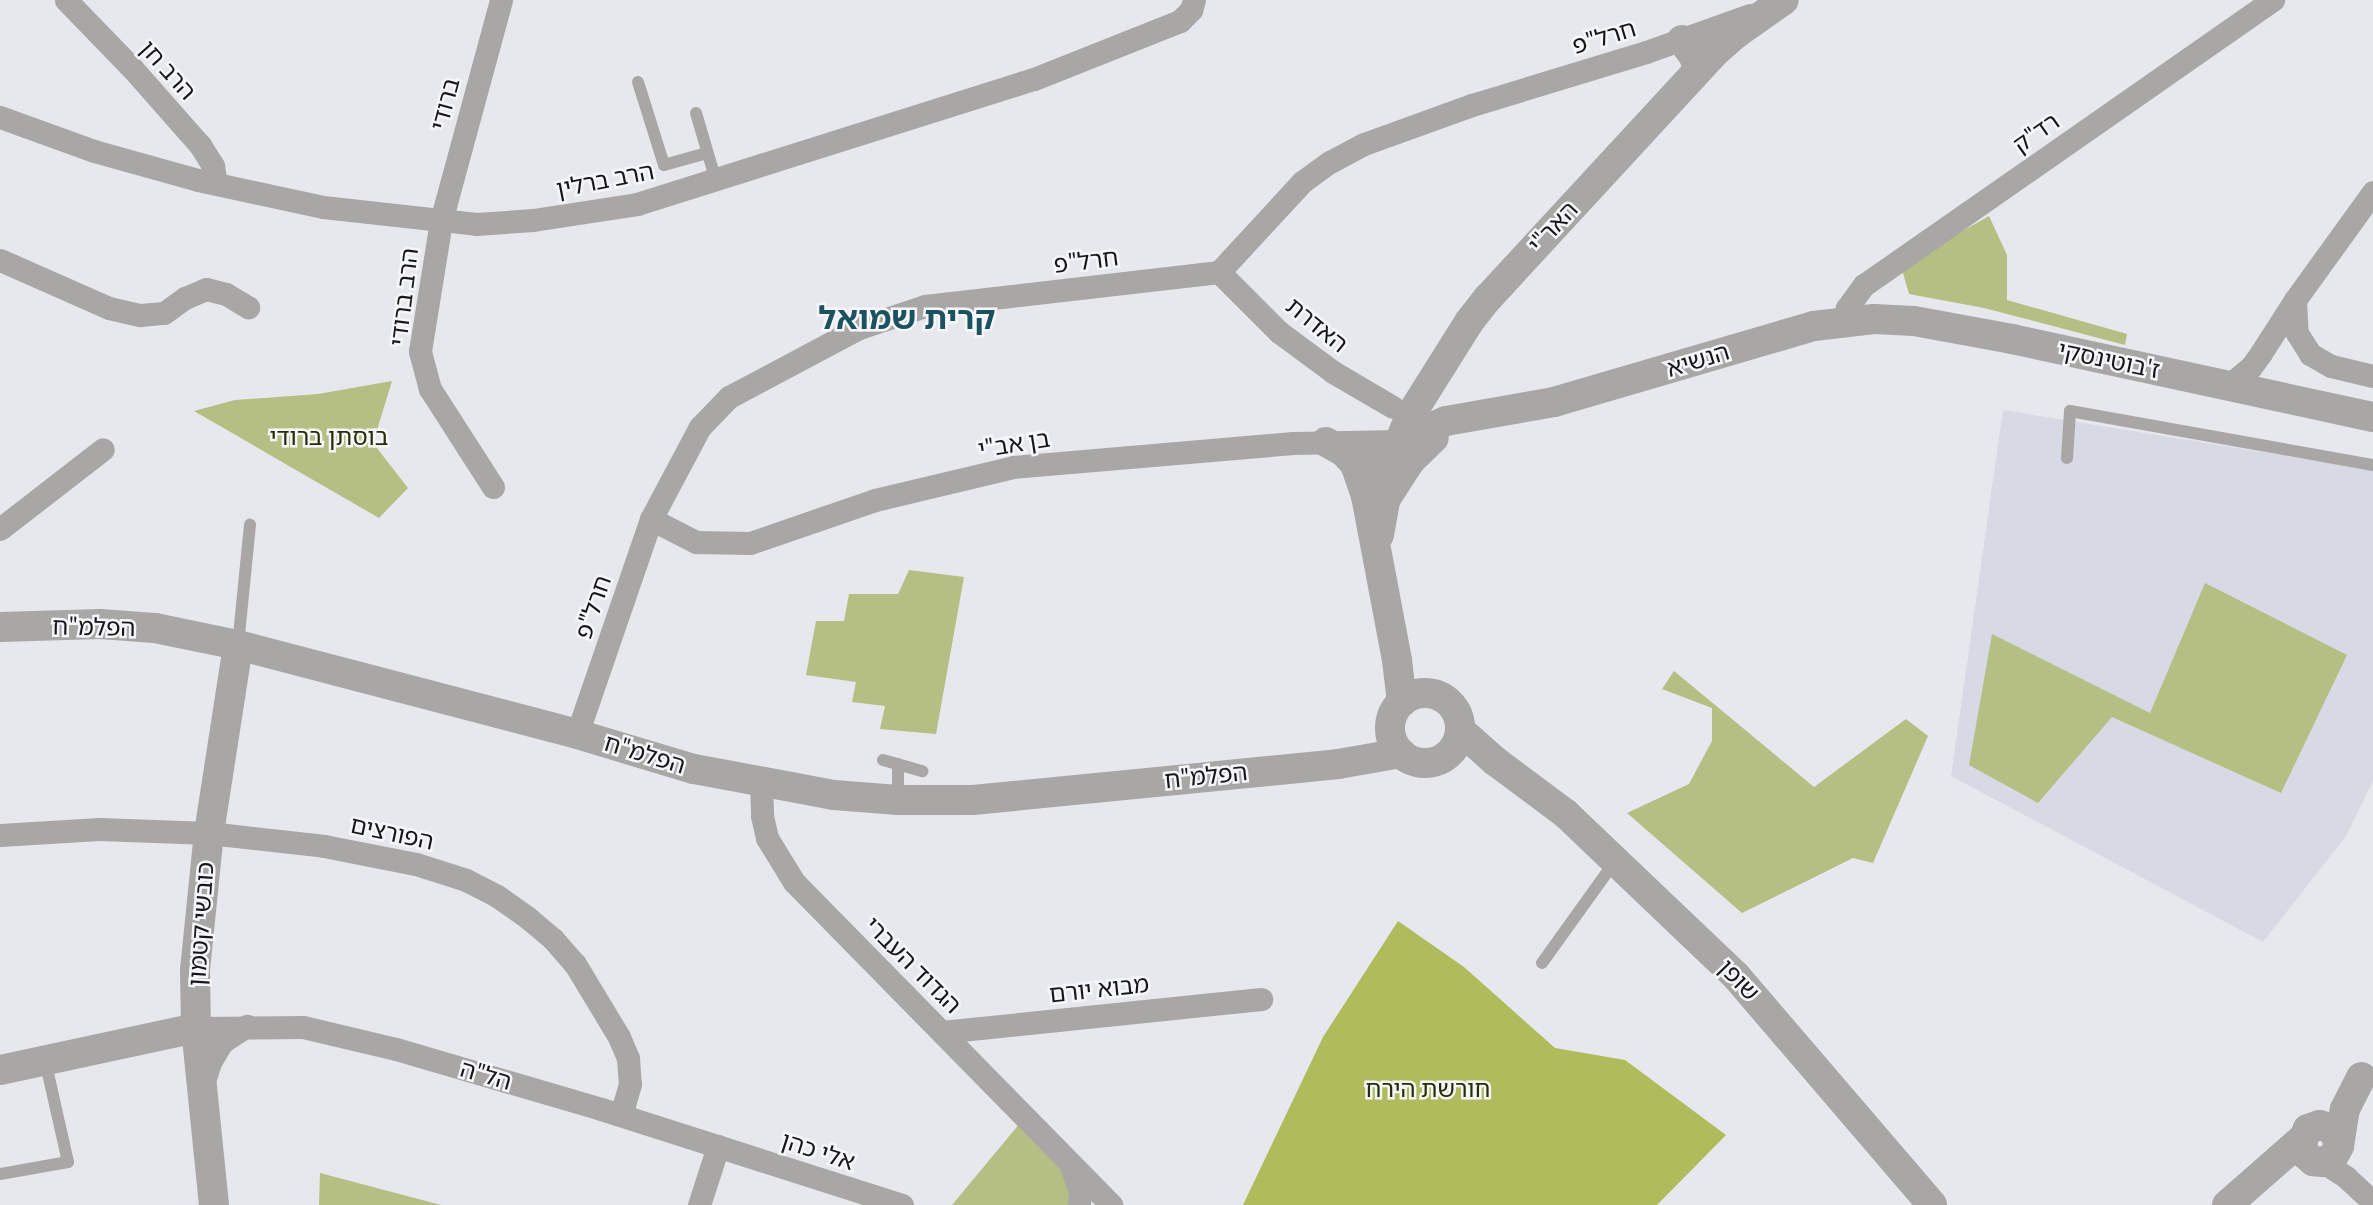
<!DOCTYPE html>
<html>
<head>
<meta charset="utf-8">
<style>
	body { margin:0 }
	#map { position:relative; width:2373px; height:1205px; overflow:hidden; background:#e7e8ed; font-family:Ubuntu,"Noto Sans Hebrew",sans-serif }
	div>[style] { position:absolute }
	.built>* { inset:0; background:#d7dae5 }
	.green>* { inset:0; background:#b5be83 }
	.forest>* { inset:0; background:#b0bb5b }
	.service>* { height:12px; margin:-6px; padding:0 6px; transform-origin:6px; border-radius:6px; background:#a9a6a6 }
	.minor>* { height:23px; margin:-11.5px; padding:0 11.5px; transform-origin:11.5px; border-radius:11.5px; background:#a9a6a6 }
	.tertiary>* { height:30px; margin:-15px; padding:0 15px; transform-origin:15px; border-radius:15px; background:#a9a6a6 }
	.tertiary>.ring { margin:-15px; padding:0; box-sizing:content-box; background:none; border:30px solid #a9a6a6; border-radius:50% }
	span { translate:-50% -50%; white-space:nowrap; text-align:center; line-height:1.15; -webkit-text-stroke:5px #f5f6fa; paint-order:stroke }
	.street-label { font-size:24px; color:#171718 }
	.park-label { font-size:24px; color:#292c02 }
	.district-label { font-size:32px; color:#1c5260; font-weight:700 }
</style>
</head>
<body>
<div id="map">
	<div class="built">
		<div style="clip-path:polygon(2003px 410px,2373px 470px,2373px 781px,2346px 836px,2263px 942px,1951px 776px)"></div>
	</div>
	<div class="green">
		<div style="clip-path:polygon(1989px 216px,2007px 255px,2007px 300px,2127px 334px,2125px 345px,1984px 308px,1909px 294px,1901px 266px)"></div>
		<div style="clip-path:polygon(392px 381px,373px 443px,408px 488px,379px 518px,194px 411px,235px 400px,318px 394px)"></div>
		<div style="clip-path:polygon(909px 570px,964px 577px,936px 734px,880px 729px,885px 706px,852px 702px,856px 682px,806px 675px,816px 621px,844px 621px,849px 594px,898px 594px)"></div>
		<div style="clip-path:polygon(2205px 583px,2347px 655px,2281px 793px,2112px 717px,2038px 803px,1969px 765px,1992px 634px,2150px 713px)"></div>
		<div style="clip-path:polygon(1674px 671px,1814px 787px,1906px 719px,1928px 736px,1873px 863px,1853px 858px,1742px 913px,1627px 813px,1689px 784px,1712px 741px,1712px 708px,1662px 689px)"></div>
		<div style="clip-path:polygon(1020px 1123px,1063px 1169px,1072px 1205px,952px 1205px)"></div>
		<div style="clip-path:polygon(320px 1173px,441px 1205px,319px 1205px)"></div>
	</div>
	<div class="forest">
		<div style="clip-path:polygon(1398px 921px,1464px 967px,1555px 1048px,1625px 1060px,1726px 1135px,1657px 1205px,1243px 1205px,1323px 1037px)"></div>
	</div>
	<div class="service">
		<div style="left:638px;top:82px;width:87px;rotate:72.6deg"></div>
		<div style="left:664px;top:165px;width:45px;rotate:-15.6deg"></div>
		<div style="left:696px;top:113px;width:71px;rotate:73.6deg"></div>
		<div style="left:2067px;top:458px;width:47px;rotate:-86.3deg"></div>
		<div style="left:2070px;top:411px;width:308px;rotate:10.1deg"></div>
		<div style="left:238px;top:645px;width:121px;rotate:-84.3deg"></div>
		<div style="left:883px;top:760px;width:41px;rotate:15.8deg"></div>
		<div style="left:898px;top:764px;width:35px;rotate:90deg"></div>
		<div style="left:1542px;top:963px;width:127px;rotate:-54.3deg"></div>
		<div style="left:0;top:1174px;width:69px;rotate:-10deg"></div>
		<div style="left:68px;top:1162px;width:105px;rotate:-102.7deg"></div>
	</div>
	<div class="minor">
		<div style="left:66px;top:0;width:95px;rotate:45.9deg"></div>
		<div style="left:132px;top:68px;width:103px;rotate:48.6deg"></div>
		<div style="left:200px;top:145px;width:25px;rotate:58deg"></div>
		<div style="left:213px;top:166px;width:18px;rotate:81deg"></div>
		<div style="left:0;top:117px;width:100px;rotate:19.9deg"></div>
		<div style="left:94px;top:151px;width:108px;rotate:15.6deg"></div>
		<div style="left:198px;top:180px;width:128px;rotate:12.2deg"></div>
		<div style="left:323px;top:207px;width:154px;rotate:6.3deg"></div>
		<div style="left:476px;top:224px;width:57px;rotate:-4deg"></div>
		<div style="left:533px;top:220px;width:105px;rotate:-8.7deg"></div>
		<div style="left:637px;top:204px;width:416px;rotate:-17.5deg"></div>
		<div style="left:1034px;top:79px;width:157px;rotate:-21.7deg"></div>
		<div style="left:1180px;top:21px;width:16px;rotate:-45deg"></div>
		<div style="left:1191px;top:10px;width:10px;rotate:-73deg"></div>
		<div style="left:0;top:260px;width:119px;rotate:23.8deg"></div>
		<div style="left:109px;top:308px;width:32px;rotate:13deg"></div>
		<div style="left:140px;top:315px;width:24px;rotate:-5deg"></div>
		<div style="left:164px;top:313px;width:26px;rotate:-36deg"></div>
		<div style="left:185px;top:298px;width:23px;rotate:-23deg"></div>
		<div style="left:206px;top:289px;width:21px;rotate:14deg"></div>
		<div style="left:226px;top:294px;width:26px;rotate:31deg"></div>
		<div style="left:1219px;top:272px;width:85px;rotate:45deg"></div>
		<div style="left:1279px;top:332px;width:67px;rotate:36.5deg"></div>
		<div style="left:1333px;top:372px;width:69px;rotate:30.3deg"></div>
		<div style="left:2295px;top:300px;width:33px;rotate:87deg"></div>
		<div style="left:2297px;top:333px;width:25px;rotate:58deg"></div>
		<div style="left:2310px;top:354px;width:24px;rotate:30deg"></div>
		<div style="left:2331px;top:366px;width:43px;rotate:13.4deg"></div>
		<div style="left:1842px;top:321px;width:14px;rotate:-69deg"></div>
		<div style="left:1847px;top:308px;width:29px;rotate:-54deg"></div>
		<div style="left:1864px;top:285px;width:499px;rotate:-34.9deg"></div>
		<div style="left:2228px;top:386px;width:30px;rotate:-40deg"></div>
		<div style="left:2251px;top:367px;width:17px;rotate:-54deg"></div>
		<div style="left:2261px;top:353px;width:63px;rotate:-57.3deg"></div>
		<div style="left:2295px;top:300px;width:133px;rotate:-54.2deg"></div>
		<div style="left:493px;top:487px;width:117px;rotate:-122.7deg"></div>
		<div style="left:430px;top:389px;width:39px;rotate:-105deg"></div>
		<div style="left:420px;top:351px;width:132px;rotate:-80.8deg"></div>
		<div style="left:441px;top:221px;width:229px;rotate:-74.8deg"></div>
		<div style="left:651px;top:519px;width:51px;rotate:27.1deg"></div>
		<div style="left:696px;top:542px;width:54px;rotate:1.1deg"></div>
		<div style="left:750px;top:543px;width:132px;rotate:-19deg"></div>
		<div style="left:875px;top:500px;width:142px;rotate:-13.4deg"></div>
		<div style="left:1013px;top:467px;width:281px;rotate:-4.9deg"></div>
		<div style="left:1293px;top:443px;width:106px;rotate:-1.1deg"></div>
		<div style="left:0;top:529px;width:130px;rotate:-37.8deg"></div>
		<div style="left:577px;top:734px;width:227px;rotate:-71deg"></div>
		<div style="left:651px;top:519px;width:104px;rotate:-62deg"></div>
		<div style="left:700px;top:427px;width:42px;rotate:-46deg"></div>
		<div style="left:729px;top:397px;width:147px;rotate:-28deg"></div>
		<div style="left:859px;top:328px;width:70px;rotate:-18.4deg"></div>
		<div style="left:925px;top:306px;width:296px;rotate:-6.6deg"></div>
		<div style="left:1219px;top:272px;width:122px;rotate:-47.3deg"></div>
		<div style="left:1302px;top:182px;width:34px;rotate:-36deg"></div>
		<div style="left:1330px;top:162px;width:38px;rotate:-28deg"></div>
		<div style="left:1364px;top:144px;width:115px;rotate:-19.9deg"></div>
		<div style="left:1472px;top:105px;width:182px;rotate:-16.9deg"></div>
		<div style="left:1646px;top:52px;width:110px;rotate:-19.6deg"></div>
		<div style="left:761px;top:783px;width:33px;rotate:88deg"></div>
		<div style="left:762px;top:816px;width:23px;rotate:77deg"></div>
		<div style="left:767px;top:838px;width:52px;rotate:58.5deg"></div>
		<div style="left:794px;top:882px;width:453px;rotate:45.5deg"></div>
		<div style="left:0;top:835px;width:99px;rotate:-3.5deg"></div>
		<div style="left:99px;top:829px;width:110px;rotate:2.1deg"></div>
		<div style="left:209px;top:833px;width:116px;rotate:6.4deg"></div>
		<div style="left:324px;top:846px;width:94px;rotate:11.1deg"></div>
		<div style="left:416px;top:864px;width:52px;rotate:17.7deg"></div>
		<div style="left:466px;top:880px;width:35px;rotate:27deg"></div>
		<div style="left:497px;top:896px;width:38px;rotate:35deg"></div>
		<div style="left:528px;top:918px;width:33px;rotate:40deg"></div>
		<div style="left:553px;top:939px;width:33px;rotate:49deg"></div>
		<div style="left:575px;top:964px;width:85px;rotate:58.9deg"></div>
		<div style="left:619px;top:1037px;width:23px;rotate:67deg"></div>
		<div style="left:628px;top:1058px;width:26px;rotate:86deg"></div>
		<div style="left:630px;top:1084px;width:32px;rotate:106deg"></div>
		<div style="left:196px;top:1028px;width:107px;rotate:-0.5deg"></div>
		<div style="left:303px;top:1027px;width:96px;rotate:13.3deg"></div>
		<div style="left:396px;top:1049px;width:214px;rotate:16.3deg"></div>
		<div style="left:601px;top:1109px;width:316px;rotate:17.7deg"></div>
		<div style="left:942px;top:1032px;width:321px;rotate:-5.9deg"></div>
		<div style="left:204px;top:1081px;width:20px;rotate:-72deg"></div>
		<div style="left:210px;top:1062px;width:23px;rotate:-59deg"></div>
		<div style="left:222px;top:1042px;width:30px;rotate:-33deg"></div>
		<div style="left:2323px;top:1162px;width:27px;rotate:33deg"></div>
		<div style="left:2346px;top:1177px;width:37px;rotate:43deg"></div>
		<div style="left:1072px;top:1169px;width:23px;rotate:70deg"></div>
		<div style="left:1080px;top:1191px;width:14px;rotate:94deg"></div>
		<div style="left:699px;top:1205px;width:62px;rotate:-72.1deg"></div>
	</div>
	<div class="tertiary">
		<div style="left:1682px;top:40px;width:22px;rotate:54deg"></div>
		<div style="left:1695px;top:58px;width:13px;rotate:81deg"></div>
		<div style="left:1326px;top:442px;width:21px;rotate:29deg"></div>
		<div style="left:1344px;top:452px;width:16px;rotate:47deg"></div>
		<div style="left:1355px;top:464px;width:34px;rotate:71deg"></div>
		<div style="left:1397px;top:448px;width:35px;rotate:-68deg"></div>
		<div style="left:1410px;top:416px;width:111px;rotate:-57.9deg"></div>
		<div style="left:1469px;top:322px;width:31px;rotate:-52deg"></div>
		<div style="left:1488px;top:298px;width:335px;rotate:-47.3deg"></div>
		<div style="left:1715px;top:52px;width:29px;rotate:-41deg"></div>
		<div style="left:1737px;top:33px;width:57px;rotate:-35.1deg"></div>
		<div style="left:1379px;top:535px;width:36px;rotate:-80deg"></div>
		<div style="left:1385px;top:500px;width:46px;rotate:-57.3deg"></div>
		<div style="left:1410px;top:461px;width:33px;rotate:-44deg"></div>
		<div style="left:0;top:627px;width:100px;rotate:-1.7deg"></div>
		<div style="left:100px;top:624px;width:55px;rotate:4.2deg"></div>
		<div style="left:155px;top:628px;width:85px;rotate:11.6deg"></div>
		<div style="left:238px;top:645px;width:350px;rotate:14.7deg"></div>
		<div style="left:577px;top:734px;width:122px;rotate:16.7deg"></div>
		<div style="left:694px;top:769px;width:142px;rotate:10.5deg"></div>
		<div style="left:834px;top:795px;width:64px;rotate:4.5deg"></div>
		<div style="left:898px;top:800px;width:75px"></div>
		<div style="left:973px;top:800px;width:367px;rotate:-5.6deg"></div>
		<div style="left:1338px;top:764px;width:64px;rotate:-9.9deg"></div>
		<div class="ring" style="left:1390px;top:693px;width:40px;height:40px"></div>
		<div style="left:1402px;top:702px;width:42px;rotate:-96.8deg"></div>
		<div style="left:1397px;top:660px;width:167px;rotate:-100.7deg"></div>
		<div style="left:1366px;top:496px;width:26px;rotate:-77deg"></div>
		<div style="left:1372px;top:471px;width:20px;rotate:-57deg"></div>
		<div style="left:1383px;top:454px;width:21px;rotate:-39deg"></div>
		<div style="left:1399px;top:441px;width:51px;rotate:-23.1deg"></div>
		<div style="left:1446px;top:421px;width:110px;rotate:-10deg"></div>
		<div style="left:1554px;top:402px;width:271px;rotate:-16.3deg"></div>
		<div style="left:1814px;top:326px;width:60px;rotate:-6.7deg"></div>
		<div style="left:1874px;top:319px;width:40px;rotate:2.9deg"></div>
		<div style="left:1914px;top:321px;width:100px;rotate:10.4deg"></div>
		<div style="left:2012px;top:339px;width:369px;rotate:12.2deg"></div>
		<div style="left:1460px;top:730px;width:47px;rotate:41.5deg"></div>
		<div style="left:1495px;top:761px;width:89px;rotate:36.7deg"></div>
		<div style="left:1566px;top:814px;width:235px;rotate:43.6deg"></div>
		<div style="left:1736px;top:976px;width:301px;rotate:49.4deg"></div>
		<div style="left:0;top:1070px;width:200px;rotate:-12.1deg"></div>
		<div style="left:2338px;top:1140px;width:13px;rotate:-119deg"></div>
		<div style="left:2332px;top:1129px;width:13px;rotate:-162deg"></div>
		<div style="left:2320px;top:1125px;width:13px;rotate:162deg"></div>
		<div style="left:2308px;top:1129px;width:17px;rotate:115deg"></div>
		<div style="left:2301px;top:1144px;width:11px;rotate:68deg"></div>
		<div style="left:2305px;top:1154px;width:11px;rotate:41deg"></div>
		<div style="left:2313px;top:1161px;width:10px;rotate:6deg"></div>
		<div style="left:2323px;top:1162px;width:11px;rotate:-27deg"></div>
		<div style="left:2333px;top:1157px;width:13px;rotate:-61deg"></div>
		<div style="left:2339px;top:1146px;width:37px;rotate:-81deg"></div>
		<div style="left:2345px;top:1109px;width:36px;rotate:-63deg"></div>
		<div style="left:214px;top:1205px;width:178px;rotate:-95.8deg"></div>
		<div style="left:196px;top:1028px;width:58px;rotate:-91deg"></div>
		<div style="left:195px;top:970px;width:138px;rotate:-84.2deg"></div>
		<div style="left:209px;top:833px;width:190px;rotate:-81.2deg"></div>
		<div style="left:2227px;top:1205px;width:100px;rotate:-41.3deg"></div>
	</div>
	<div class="street-label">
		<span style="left:1604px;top:37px;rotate:-17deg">חרל"פ</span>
		<span style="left:168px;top:70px;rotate:48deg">הרב חן</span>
		<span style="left:445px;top:104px;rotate:-75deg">ברודי</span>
		<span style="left:2036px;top:133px;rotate:-35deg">רד"ק</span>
		<span style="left:605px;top:180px;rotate:-11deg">הרב ברלין</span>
		<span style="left:1553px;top:227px;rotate:-47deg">האר"י</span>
		<span style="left:1086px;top:261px;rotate:-7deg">חרל"פ</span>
		<span style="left:404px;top:297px;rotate:-83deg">הרב ברודי</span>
		<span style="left:1317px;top:325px;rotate:39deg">האדרת</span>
		<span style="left:1698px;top:360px;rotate:-17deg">הנשיא</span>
		<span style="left:2109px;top:360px;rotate:12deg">ז'בוטינסקי</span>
		<span style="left:1014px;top:444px;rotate:-9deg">בן אב"י</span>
		<span style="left:593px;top:607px;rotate:-71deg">חרל"פ</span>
		<span style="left:94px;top:627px;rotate:1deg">הפלמ"ח</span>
		<span style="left:645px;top:754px;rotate:17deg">הפלמ"ח</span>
		<span style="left:1206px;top:776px;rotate:-6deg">הפלמ"ח</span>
		<span style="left:392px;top:833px;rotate:12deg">הפורצים</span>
		<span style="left:201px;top:924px;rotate:-86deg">כובשי קטמון</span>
		<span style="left:913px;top:965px;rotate:45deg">הגדוד העברי</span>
		<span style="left:1739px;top:980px;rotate:46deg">שופן</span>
		<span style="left:1099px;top:989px;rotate:-6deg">מבוא יורם</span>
		<span style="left:486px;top:1075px;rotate:16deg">הל"ה</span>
		<span style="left:818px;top:1151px;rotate:18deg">אלי כהן</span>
	</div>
	<div class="park-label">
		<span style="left:329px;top:437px">בוסתן ברודי</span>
		<span style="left:1428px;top:1089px">חורשת הירח</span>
	</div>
	<div class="district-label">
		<span style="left:907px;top:317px">קרית שמואל</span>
	</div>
</div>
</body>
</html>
